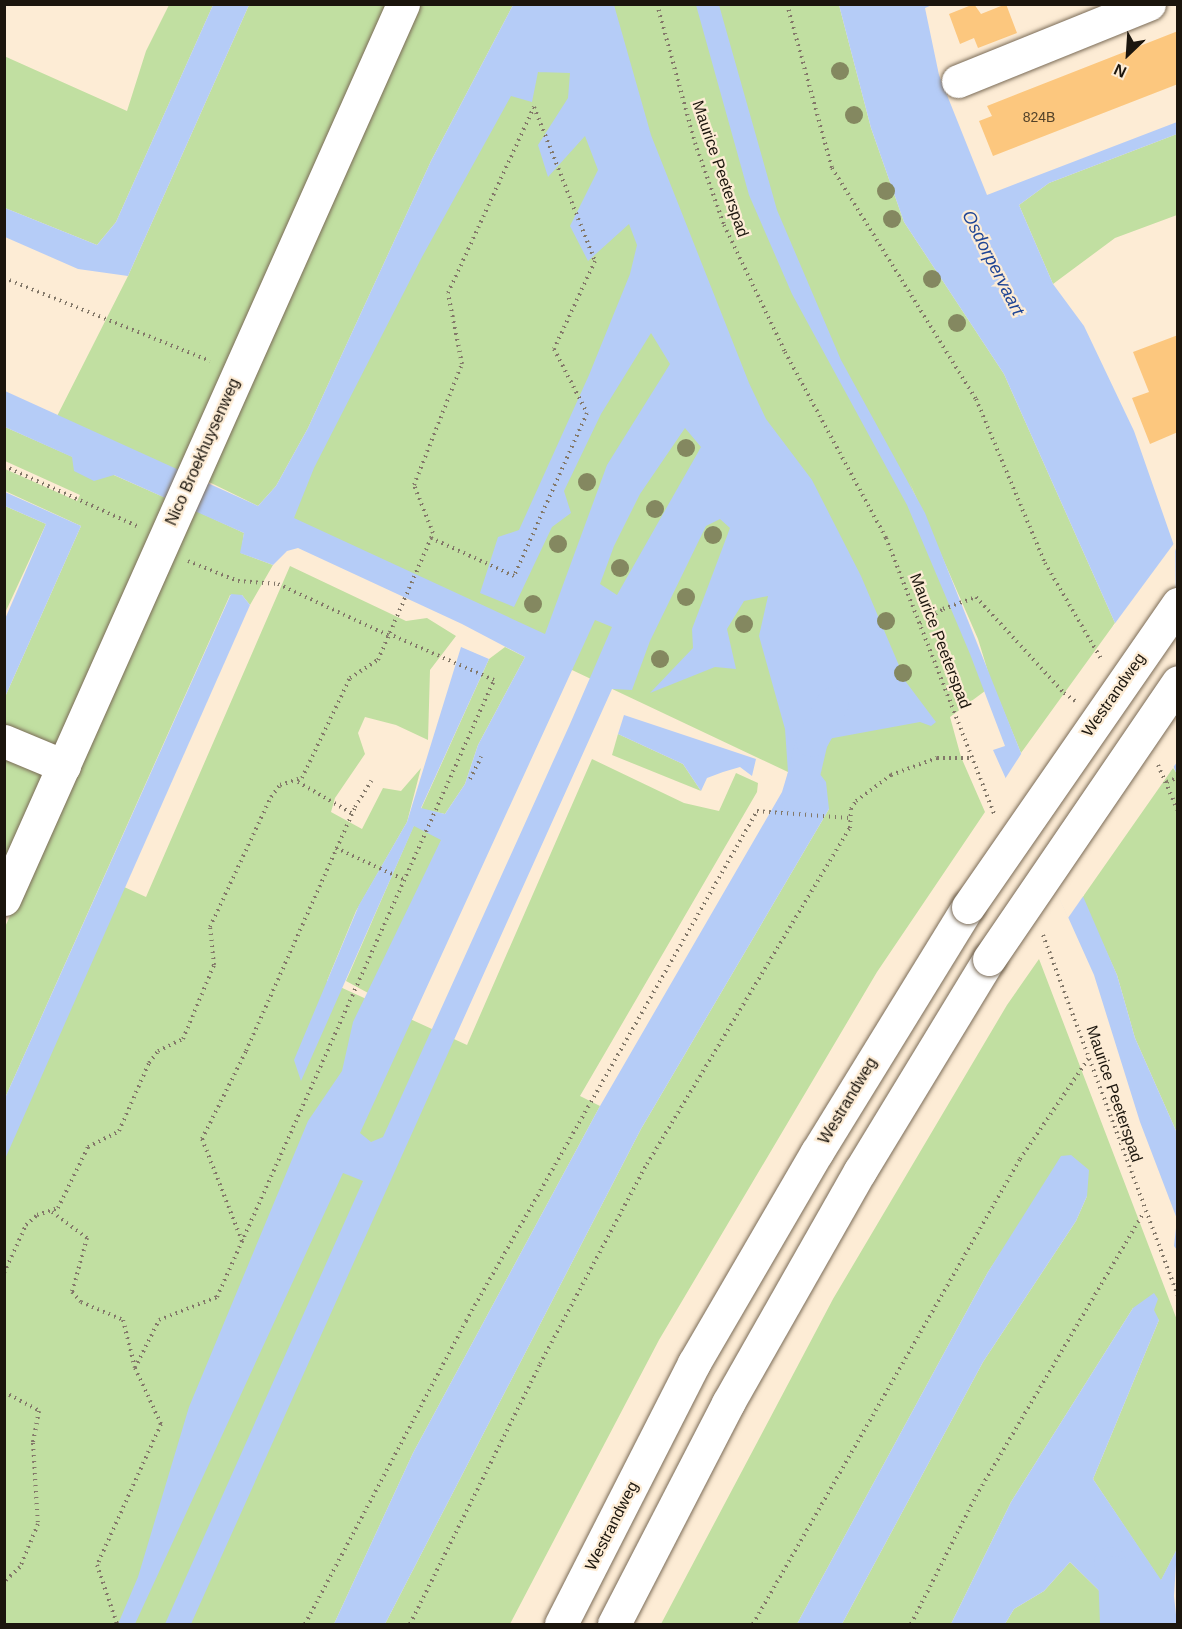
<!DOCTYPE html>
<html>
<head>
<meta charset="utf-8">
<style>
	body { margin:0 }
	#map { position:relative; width:1182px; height:1629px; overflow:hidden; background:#fdecd5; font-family:Arial,sans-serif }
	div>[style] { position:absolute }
	.green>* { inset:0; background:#c1dfa1 }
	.water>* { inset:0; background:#b5ccf7 }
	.pier>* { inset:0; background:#fdecd5 }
	.canal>* { height:32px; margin:-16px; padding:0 16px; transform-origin:16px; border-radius:16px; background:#b5ccf7 }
	.building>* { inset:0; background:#fcc77e }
	.path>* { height:4px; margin-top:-2px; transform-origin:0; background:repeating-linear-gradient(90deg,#837869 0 1.5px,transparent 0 6px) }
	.roads { filter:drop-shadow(0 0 2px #7a6b57) drop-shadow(0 0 2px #7a6b57) }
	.minor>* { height:33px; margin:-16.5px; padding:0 16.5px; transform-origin:16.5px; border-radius:16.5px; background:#fff }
	.highway>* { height:33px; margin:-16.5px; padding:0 16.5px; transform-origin:16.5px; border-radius:16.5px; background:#fff }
	.bridges { filter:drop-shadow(0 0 2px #7a6b57) drop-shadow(0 0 2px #7a6b57) }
	.highway-bridge>* { height:33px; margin:-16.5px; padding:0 16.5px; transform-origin:16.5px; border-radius:16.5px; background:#fff }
	.trees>* { width:18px; height:18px; margin:-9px; border-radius:50%; background:#848860 }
	span { translate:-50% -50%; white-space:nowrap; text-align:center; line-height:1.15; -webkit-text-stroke:4.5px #fdecd5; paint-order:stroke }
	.number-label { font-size:14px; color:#534229 }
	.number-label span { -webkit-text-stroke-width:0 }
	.street-label { font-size:16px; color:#1b150d }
	.water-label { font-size:18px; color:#1f4595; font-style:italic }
	.frame { position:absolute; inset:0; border:6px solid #1b150d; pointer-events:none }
	.north { position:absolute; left:1098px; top:24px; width:60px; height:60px; -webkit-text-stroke:4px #fdecd5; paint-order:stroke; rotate:205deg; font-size:16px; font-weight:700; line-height:24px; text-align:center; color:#1b150d }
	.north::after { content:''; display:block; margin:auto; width:21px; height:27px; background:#1b150d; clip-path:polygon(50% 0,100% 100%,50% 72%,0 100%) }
</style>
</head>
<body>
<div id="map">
	<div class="green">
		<div style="clip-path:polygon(169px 5px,213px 5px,116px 222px,97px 245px,5px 208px,4px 56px,127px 111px,146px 51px)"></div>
		<div style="clip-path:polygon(249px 5px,391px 5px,175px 482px,52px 426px,128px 276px)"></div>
		<div style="clip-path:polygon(419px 5px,513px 5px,431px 161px,308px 428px,276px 486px,258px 506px,207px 481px)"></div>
		<div style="clip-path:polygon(evenodd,527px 5px,839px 5px,871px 128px,904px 222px,1004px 374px,1115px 623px,1021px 753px,993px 685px,950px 717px,961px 757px,985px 812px,877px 972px,659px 1340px,510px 1624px,385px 1624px,641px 1129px,829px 809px,806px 783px,788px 772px,267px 526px,527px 5px,909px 481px,978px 639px,989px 675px,909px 481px)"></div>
		<div style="clip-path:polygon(1177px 134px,1177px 215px,1115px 238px,1053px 284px,1019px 205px,1049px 183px)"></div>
		<div style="clip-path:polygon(5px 427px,168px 499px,4px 869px,5px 697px,81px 526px,5px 491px,5px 469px,77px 501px,80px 495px,5px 461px)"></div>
		<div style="clip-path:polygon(5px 506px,46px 524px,5px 613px)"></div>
		<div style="clip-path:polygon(192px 509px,244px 533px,241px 553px,273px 565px,250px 605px,242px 595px,230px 595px,5px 1098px,5px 927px)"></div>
		<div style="clip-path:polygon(290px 566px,406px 621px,427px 618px,456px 636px,430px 670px,428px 740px,396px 725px,365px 717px,358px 733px,365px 754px,335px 798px,331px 812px,362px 829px,383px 788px,401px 791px,421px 768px,407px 822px,356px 911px,327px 981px,467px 1045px,592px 759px,684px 803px,719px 811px,736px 773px,758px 783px,757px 792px,580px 1096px,600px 1106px,413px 1453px,334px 1624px,5px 1624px,5px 1122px,111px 881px,146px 897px)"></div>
		<div style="clip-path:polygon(505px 647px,525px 657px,478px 745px,465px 784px,445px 814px,421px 809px,489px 659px)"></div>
		<div style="clip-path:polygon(618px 734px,683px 764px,701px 791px,612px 755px)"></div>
		<div style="clip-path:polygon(1173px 768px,1178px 775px,1177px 1133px,1135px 1038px,1117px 975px,1082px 898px)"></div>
		<div style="clip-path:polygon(414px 825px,442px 839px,370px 994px,346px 981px)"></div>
		<div style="clip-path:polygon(1039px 959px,1177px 1320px,1177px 1549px,1161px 1581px,1093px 1479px,1159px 1320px,1133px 1308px,1011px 1502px,951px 1624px,842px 1624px,983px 1362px,1076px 1221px,1087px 1196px,1004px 1248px,988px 1272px,797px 1624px,661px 1624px,833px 1299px,1007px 1005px)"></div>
		<div style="clip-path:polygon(1070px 1562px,1133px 1624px,1005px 1624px,1014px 1609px,1044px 1591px)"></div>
	</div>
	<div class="water">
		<div style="clip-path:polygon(213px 5px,249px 5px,128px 276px,78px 269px,5px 237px,5px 208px,97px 245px,116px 222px)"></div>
		<div style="clip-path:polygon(evenodd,513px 5px,614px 5px,651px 135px,749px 383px,766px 419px,812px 480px,861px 576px,906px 682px,936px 722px,931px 726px,920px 722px,806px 743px,802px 751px,826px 782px,829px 809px,641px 1129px,385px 1624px,334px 1624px,413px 1453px,600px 1106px,782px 792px,788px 772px,785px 729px,759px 636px,768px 596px,744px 601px,727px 629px,736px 669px,715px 667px,650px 693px,693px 648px,692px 629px,730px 528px,720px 519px,706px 526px,650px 641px,632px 690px,612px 689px,191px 1624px,165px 1624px,363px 1181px,343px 1173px,135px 1624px,118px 1624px,138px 1577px,189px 1407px,308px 1121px,342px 1071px,353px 1022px,441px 840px,414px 826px,301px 1081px,294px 1060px,359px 905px,407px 822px,461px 647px,489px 659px,421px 808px,445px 814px,465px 784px,478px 745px,525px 657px,462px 624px,298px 548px,287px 551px,273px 565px,240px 553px,244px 533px,114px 475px,94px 481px,74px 471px,72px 457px,5px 427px,5px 391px,258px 506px,276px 486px,308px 428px,431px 161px,513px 5px,538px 72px,570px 73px,568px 98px,538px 145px,548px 177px,585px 136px,598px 170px,570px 226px,588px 261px,629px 224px,637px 245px,630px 274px,589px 375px,519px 530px,498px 537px,480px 593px,514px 607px,552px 527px,571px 513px,564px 491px,601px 414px,651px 333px,670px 364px,607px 465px,545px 634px,294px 518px,314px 468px,422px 257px,511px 96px,532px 102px,538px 72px,513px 5px,685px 428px,701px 447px,617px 595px,600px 584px,614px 546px,640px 494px,685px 428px,513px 5px,595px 620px,612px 627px,570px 724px,383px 1137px,371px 1142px,360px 1133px,595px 620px)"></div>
		<div style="clip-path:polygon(696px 5px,719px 5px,777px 210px,841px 360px,925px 513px,1021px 753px,1117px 975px,1135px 1038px,1177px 1133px,1177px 1250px,1174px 1246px,1177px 1219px,1140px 1122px,1094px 975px,993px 750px,1005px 746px,970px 654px,907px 505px,792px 294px,749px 195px)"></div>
		<div style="clip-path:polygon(839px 5px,932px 5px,925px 8px,939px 75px,987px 195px,1177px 122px,1177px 134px,1049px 183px,1019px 205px,1053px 284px,1084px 326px,1134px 431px,1177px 554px,1177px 775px,1115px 623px,1004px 374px,904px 222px,871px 128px)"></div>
		<div style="clip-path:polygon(5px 492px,81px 526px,5px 697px,5px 619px,46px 524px,5px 506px)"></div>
		<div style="clip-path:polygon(231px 594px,242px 595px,250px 605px,5px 1159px,5px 1098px)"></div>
		<div style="clip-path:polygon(624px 715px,756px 759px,752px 776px,740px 767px,723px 772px,707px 778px,701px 791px,683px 764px,618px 734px)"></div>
		<div style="clip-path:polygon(1071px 1155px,1089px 1170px,1087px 1196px,1076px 1221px,983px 1362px,842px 1624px,797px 1624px,988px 1272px,1061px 1156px)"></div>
		<div style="clip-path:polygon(1154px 1293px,1158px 1299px,1154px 1310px,1159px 1320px,1093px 1479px,1161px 1580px,1177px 1549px,1174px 1596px,1177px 1624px,1133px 1624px,1070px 1562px,1044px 1591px,1014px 1609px,1005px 1624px,951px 1624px,1011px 1502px,1133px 1308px)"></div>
	</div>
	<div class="pier">
		<div style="clip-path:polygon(1175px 542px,1178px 761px,1171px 770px,1113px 626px)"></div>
		<div style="clip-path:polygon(1023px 751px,1084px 895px,1068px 918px,1005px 779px)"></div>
	</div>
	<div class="canal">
		<div style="left:798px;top:800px;width:61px;rotate:-76.7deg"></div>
		<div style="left:812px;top:741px;width:43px;rotate:-61.1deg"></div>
		<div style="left:1110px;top:1563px;width:10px;rotate:66deg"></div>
		<div style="left:1114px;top:1572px;width:52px;rotate:87.8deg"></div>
	</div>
	<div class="building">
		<div style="clip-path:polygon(974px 4px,981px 14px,1006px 4px,1017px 33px,978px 48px,974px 38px,960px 44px,949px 14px)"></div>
		<div style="clip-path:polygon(1178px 31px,1178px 84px,993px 156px,979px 121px,992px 116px,987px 106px)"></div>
		<div style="clip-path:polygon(1178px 335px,1178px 432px,1150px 444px,1132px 398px,1149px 392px,1133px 352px)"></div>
	</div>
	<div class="path">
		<div style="left:657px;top:4px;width:144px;rotate:74.7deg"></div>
		<div style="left:695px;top:143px;width:87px;rotate:70.5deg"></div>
		<div style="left:724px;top:225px;width:141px;rotate:64.3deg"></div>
		<div style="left:785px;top:352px;width:212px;rotate:61.5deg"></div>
		<div style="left:886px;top:538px;width:296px;rotate:68.6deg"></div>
		<div style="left:787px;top:4px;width:170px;rotate:74.7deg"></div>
		<div style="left:832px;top:168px;width:272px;rotate:58.1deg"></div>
		<div style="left:976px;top:399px;width:178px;rotate:67.2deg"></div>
		<div style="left:1045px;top:563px;width:111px;rotate:59.7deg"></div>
		<div style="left:534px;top:107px;width:166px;rotate:68.4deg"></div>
		<div style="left:595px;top:261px;width:97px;rotate:115deg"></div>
		<div style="left:554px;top:349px;width:72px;rotate:62.7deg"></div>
		<div style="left:587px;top:413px;width:179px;rotate:114.1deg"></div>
		<div style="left:514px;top:576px;width:91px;rotate:-155.4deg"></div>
		<div style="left:431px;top:538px;width:5px;rotate:-68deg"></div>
		<div style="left:433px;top:533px;width:52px;rotate:-111.6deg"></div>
		<div style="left:414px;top:485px;width:130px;rotate:-68.4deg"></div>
		<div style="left:462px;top:364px;width:72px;rotate:-101.2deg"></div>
		<div style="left:448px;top:293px;width:205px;rotate:-65.2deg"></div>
		<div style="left:4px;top:278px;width:222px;rotate:21.9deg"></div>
		<div style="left:4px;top:466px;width:146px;rotate:24.3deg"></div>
		<div style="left:188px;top:561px;width:54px;rotate:21.8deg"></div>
		<div style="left:238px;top:581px;width:40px;rotate:4.3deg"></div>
		<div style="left:278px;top:584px;width:121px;rotate:24.9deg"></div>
		<div style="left:920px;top:623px;width:27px;rotate:-31deg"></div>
		<div style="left:943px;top:609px;width:35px;rotate:-20deg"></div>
		<div style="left:976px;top:597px;width:130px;rotate:47.5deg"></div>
		<div style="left:1064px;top:693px;width:14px;rotate:36deg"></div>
		<div style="left:1158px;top:765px;width:50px;rotate:66.5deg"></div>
		<div style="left:470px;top:779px;width:25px;rotate:-63deg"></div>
		<div style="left:298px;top:782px;width:64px;rotate:30.2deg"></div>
		<div style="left:1167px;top:782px;width:12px;rotate:-24deg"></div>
		<div style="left:336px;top:848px;width:76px;rotate:24.9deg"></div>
		<div style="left:1043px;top:935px;width:386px;rotate:69.5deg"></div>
		<div style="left:52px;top:1212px;width:44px;rotate:36.6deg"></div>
		<div style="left:87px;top:1238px;width:56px;rotate:105.5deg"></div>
		<div style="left:72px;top:1292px;width:13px;rotate:48deg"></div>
		<div style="left:81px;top:1302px;width:46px;rotate:23.2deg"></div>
		<div style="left:123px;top:1320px;width:49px;rotate:76deg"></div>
		<div style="left:135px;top:1368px;width:62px;rotate:65.1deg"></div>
		<div style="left:161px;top:1424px;width:155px;rotate:114.4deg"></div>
		<div style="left:97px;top:1565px;width:62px;rotate:71.3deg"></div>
		<div style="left:242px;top:1241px;width:110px;rotate:-111.4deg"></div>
		<div style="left:202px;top:1139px;width:98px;rotate:-63.4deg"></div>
		<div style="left:246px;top:1051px;width:267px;rotate:-65.9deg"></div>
		<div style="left:355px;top:807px;width:31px;rotate:-58deg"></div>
		<div style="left:4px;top:1273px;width:53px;rotate:-65.4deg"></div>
		<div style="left:26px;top:1225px;width:15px;rotate:-42deg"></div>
		<div style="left:37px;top:1215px;width:22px;rotate:-18deg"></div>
		<div style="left:58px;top:1208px;width:68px;rotate:-63.8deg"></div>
		<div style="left:88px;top:1147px;width:35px;rotate:-27deg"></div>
		<div style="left:119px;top:1131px;width:74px;rotate:-66.2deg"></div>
		<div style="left:149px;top:1063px;width:15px;rotate:-53deg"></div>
		<div style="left:158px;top:1051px;width:28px;rotate:-26deg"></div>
		<div style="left:183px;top:1039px;width:80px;rotate:-67.3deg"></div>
		<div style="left:214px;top:965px;width:38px;rotate:-96deg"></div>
		<div style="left:210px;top:927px;width:144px;rotate:-64.9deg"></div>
		<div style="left:271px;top:797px;width:15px;rotate:-53deg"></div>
		<div style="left:280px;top:785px;width:23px;rotate:-18deg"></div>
		<div style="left:302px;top:778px;width:111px;rotate:-64.4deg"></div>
		<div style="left:350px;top:678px;width:33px;rotate:-33deg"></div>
		<div style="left:378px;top:660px;width:133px;rotate:-66.5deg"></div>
		<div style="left:135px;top:1368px;width:54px;rotate:-63.4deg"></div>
		<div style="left:159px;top:1320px;width:62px;rotate:-21.6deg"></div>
		<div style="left:217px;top:1297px;width:676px;rotate:-65.82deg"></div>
		<div style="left:494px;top:680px;width:115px;rotate:-156.3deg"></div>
		<div style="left:4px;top:1392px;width:40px;rotate:28deg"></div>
		<div style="left:39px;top:1411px;width:33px;rotate:101deg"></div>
		<div style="left:33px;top:1443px;width:81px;rotate:86.5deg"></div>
		<div style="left:38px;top:1524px;width:47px;rotate:112.7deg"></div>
		<div style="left:20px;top:1567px;width:22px;rotate:137deg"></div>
		<div style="left:305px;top:1624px;width:343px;rotate:-62deg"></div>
		<div style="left:466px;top:1321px;width:587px;rotate:-60.29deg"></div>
		<div style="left:757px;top:811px;width:92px;rotate:4.4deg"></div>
		<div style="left:410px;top:1624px;width:291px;rotate:-63.4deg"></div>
		<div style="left:540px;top:1364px;width:227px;rotate:-61.9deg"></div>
		<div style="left:647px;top:1164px;width:393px;rotate:-58.9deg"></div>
		<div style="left:850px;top:828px;width:19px;rotate:-87deg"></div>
		<div style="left:851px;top:809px;width:9px;rotate:-58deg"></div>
		<div style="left:856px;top:801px;width:44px;rotate:-36.6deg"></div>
		<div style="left:891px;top:775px;width:49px;rotate:-20.3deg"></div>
		<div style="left:937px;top:758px;width:35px"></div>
		<div style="left:753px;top:1624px;width:536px;rotate:-60.14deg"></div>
		<div style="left:1020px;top:1159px;width:122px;rotate:-55.7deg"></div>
		<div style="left:911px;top:1624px;width:144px;rotate:-63.1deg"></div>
		<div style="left:976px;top:1496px;width:328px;rotate:-59.4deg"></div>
	</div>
	<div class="roads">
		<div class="minor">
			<div style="left:958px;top:81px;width:206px;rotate:-22deg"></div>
			<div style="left:4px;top:741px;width:65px;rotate:22.6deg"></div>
			<div style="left:4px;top:899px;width:980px;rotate:-65.97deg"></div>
		</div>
		<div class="highway">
			<div style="left:561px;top:1624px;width:293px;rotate:-63deg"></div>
			<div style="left:694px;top:1363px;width:244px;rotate:-59.8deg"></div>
			<div style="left:817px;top:1152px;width:288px;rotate:-58.4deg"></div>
			<div style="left:614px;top:1624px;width:249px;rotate:-62.7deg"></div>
			<div style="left:728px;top:1403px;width:267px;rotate:-60.4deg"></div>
			<div style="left:860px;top:1171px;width:248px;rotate:-58.7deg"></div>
		</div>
	</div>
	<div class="bridges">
		<div class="highway-bridge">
			<div style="left:968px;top:907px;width:369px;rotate:-55.3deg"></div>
			<div style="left:989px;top:959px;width:335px;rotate:-55.7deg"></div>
		</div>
	</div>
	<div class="trees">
		<div style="left:840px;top:71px"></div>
		<div style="left:854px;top:115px"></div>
		<div style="left:886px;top:191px"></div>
		<div style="left:892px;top:219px"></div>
		<div style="left:932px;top:279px"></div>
		<div style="left:957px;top:323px"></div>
		<div style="left:686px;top:448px"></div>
		<div style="left:587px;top:482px"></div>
		<div style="left:655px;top:509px"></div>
		<div style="left:713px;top:535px"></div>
		<div style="left:558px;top:544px"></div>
		<div style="left:620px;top:568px"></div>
		<div style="left:686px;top:597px"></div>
		<div style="left:533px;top:604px"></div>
		<div style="left:886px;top:621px"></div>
		<div style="left:744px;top:624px"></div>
		<div style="left:660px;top:659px"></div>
		<div style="left:903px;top:673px"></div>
	</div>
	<div class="number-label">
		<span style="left:1039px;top:117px">824B</span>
	</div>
	<div class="street-label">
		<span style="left:720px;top:169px;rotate:71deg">Maurice Peeterspad</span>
		<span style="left:203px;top:452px;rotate:-66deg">Nico Broekhuysenweg</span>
		<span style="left:940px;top:641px;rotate:69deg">Maurice Peeterspad</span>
		<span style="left:1114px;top:695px;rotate:-55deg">Westrandweg</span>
		<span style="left:1114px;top:1094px;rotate:71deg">Maurice Peeterspad</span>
		<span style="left:848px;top:1101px;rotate:-59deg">Westrandweg</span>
		<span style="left:612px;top:1526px;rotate:-63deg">Westrandweg</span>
	</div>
	<div class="water-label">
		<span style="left:993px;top:263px;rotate:63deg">Osdorpervaart</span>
	</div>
	<div class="frame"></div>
	<div class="north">N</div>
</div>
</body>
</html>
